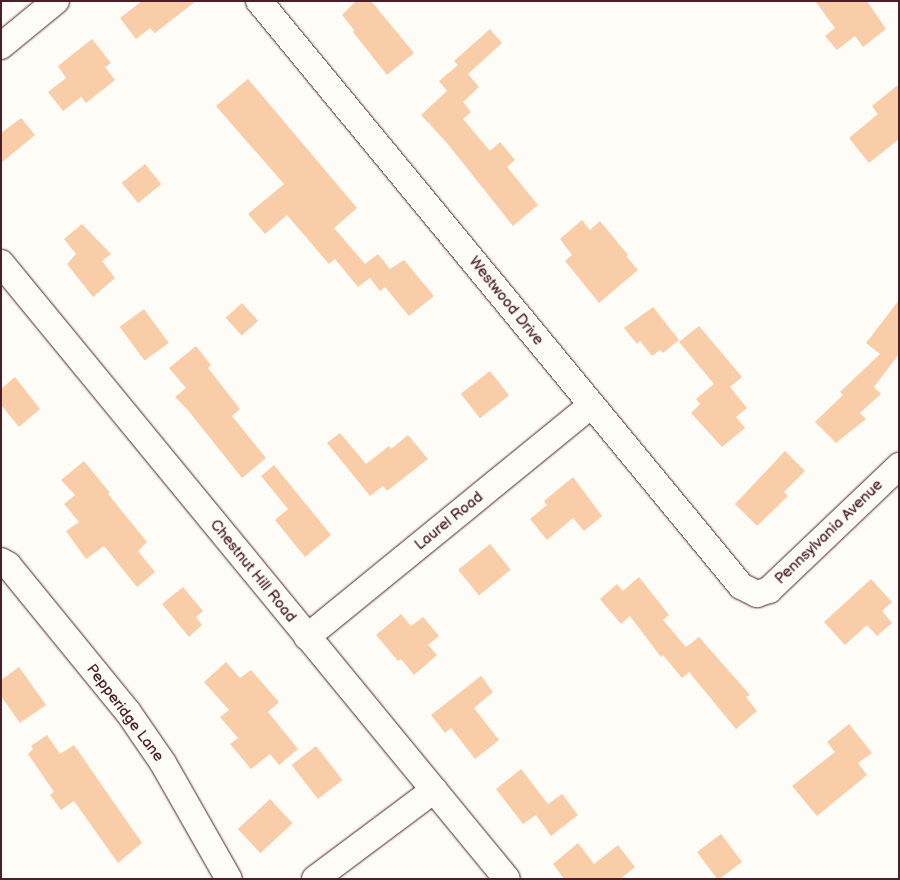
<!DOCTYPE html>
<html>
<head>
<meta charset="utf-8">
<style>
	body { margin:0 }
	#map { position:relative; width:900px; height:880px; overflow:hidden; background:#fdfcf7; font-family:"Balsamiq Sans",sans-serif }
	div>[style] { position:absolute }
	.building>* { inset:0; background:#f9cda8; transform-origin:0 0 }
	.roads { filter:drop-shadow(0 0 1px #4a1f2b) drop-shadow(0 0 1px #4a1f2b) }
	.street>* { height:26px; margin:-13px; padding:0 13px; transform-origin:13px; border-radius:13px; background:#fdfcf7 }
	span { translate:-50% -50%; white-space:nowrap; text-align:center; line-height:1.15; -webkit-text-stroke:4.5px #fdfcf7; paint-order:stroke }
	.street-label { font-size:15px; color:#4a1f2b }
	.frame { position:absolute; inset:0; border:2px solid #4a1f2b; pointer-events:none }
</style>
</head>
<body>
<div id="map">
	<div class="building">
		<div style="clip-path:polygon(142px 1px,196px 1px,155px 33px,150px 28px,136px 39px,120px 18px)"></div>
		<div style="clip-path:polygon(356px 1px,371px 1px,414px 53px,387px 75px,353px 32px,354px 30px,342px 15px)"></div>
		<div style="clip-path:polygon(815px 1px,867px 1px,886px 29px,863px 47px,855px 36px,837px 50px,825px 36px,835px 28px)"></div>
		<div style="clip-path:polygon(490px 29px,502px 43px,468px 74px,479px 87px,463px 102px,471px 112px,463px 119px,490px 151px,500px 142px,515px 160px,507px 167px,538px 205px,513px 226px,447px 143px,421px 115px,447px 91px,439px 81px,458px 65px,454px 61px)"></div>
		<div style="clip-path:polygon(92px 39px,111px 63px,105px 67px,115px 80px,86px 103px,81px 97px,63px 111px,48px 92px,66px 78px,58px 66px)"></div>
		<div style="clip-path:polygon(248px 79px,357px 208px,334px 228px,365px 264px,378px 254px,390px 269px,404px 260px,434px 296px,409px 316px,385px 287px,380px 291px,370px 278px,358px 287px,335px 259px,329px 264px,287px 215px,265px 234px,248px 214px,284px 184px,216px 106px)"></div>
		<div style="clip-path:polygon(899px 84px,899px 139px,869px 163px,849px 138px,878px 114px,872px 106px)"></div>
		<div style="clip-path:polygon(21px 118px,35px 135px,1px 163px,1px 133px)"></div>
		<div style="left:145px;top:164px;width:26px;height:30px;rotate:51deg"></div>
		<div style="clip-path:polygon(582px 220px,590px 230px,600px 221px,628px 255px,626px 256px,638px 270px,599px 303px,565px 261px,572px 255px,560px 239px)"></div>
		<div style="clip-path:polygon(82px 224px,111px 254px,102px 261px,115px 278px,93px 297px,67px 264px,76px 254px,64px 239px)"></div>
		<div style="clip-path:polygon(899px 300px,899px 354px,874px 387px,881px 394px,860px 413px,866px 419px,836px 443px,815px 422px,843px 395px,840px 392px,880px 354px,866px 343px)"></div>
		<div style="left:242px;top:303px;width:24px;height:22px;rotate:48deg"></div>
		<div style="clip-path:polygon(653px 307px,679px 340px,663px 353px,660px 350px,652px 356px,640px 341px,637px 344px,624px 328px)"></div>
		<div style="left:144px;top:309px;width:42px;height:30px;rotate:54deg"></div>
		<div style="clip-path:polygon(699px 326px,742px 377px,730px 387px,747px 408px,736px 417px,745px 428px,722px 447px,691px 413px,700px 404px,696px 399px,714px 384px,679px 342px)"></div>
		<div style="clip-path:polygon(196px 346px,211px 365px,208px 368px,240px 409px,232px 416px,266px 458px,242px 478px,187px 409px,175px 397px,186px 388px,169px 368px)"></div>
		<div style="left:490px;top:371px;width:31px;height:37px;rotate:52deg"></div>
		<div style="clip-path:polygon(15px 377px,40px 409px,19px 427px,1px 405px,1px 389px)"></div>
		<div style="clip-path:polygon(340px 433px,366px 464px,389px 446px,391px 449px,408px 435px,428px 459px,387px 491px,383px 486px,370px 496px,327px 443px)"></div>
		<div style="clip-path:polygon(785px 451px,805px 471px,784px 492px,788px 496px,757px 526px,735px 504px)"></div>
		<div style="clip-path:polygon(84px 461px,110px 493px,108px 494px,147px 542px,138px 551px,155px 572px,137px 587px,104px 546px,86px 559px,66px 531px,79px 522px,64px 504px,75px 495px,61px 480px)"></div>
		<div style="clip-path:polygon(274px 465px,331px 535px,305px 557px,275px 520px,288px 509px,261px 476px)"></div>
		<div style="clip-path:polygon(573px 477px,602px 516px,584px 531px,573px 518px,547px 540px,530px 519px,547px 505px,544px 501px)"></div>
		<div style="left:490px;top:544px;width:33px;height:41px;rotate:51deg"></div>
		<div style="clip-path:polygon(639px 577px,669px 615px,663px 620px,686px 647px,699px 637px,750px 695px,746px 697px,757px 711px,736px 729px,689px 672px,682px 678px,663px 655px,661px 657px,630px 616px,621px 624px,600px 599px,617px 584px,623px 591px)"></div>
		<div style="clip-path:polygon(871px 579px,892px 602px,882px 611px,892px 623px,877px 636px,867px 625px,845px 645px,824px 622px)"></div>
		<div style="clip-path:polygon(183px 587px,203px 611px,196px 617px,202px 625px,189px 637px,162px 604px)"></div>
		<div style="clip-path:polygon(401px 614px,411px 626px,423px 617px,439px 636px,428px 645px,437px 655px,414px 675px,401px 659px,398px 661px,376px 635px)"></div>
		<div style="clip-path:polygon(226px 662px,240px 678px,251px 670px,279px 702px,268px 712px,298px 749px,279px 765px,270px 754px,251px 769px,230px 744px,238px 738px,220px 717px,229px 710px,204px 682px)"></div>
		<div style="clip-path:polygon(19px 667px,46px 705px,20px 723px,1px 696px,1px 680px)"></div>
		<div style="clip-path:polygon(481px 676px,493px 692px,474px 708px,499px 740px,475px 759px,451px 728px,445px 733px,431px 715px)"></div>
		<div style="clip-path:polygon(849px 724px,872px 753px,858px 763px,867px 775px,817px 816px,792px 786px,835px 752px,827px 742px)"></div>
		<div style="clip-path:polygon(47px 735px,60px 754px,74px 745px,142px 843px,118px 863px,74px 801px,61px 810px,50px 795px,54px 792px,28px 754px,33px 749px,31px 746px)"></div>
		<div style="left:316px;top:746px;width:43px;height:31px;rotate:52deg"></div>
		<div style="clip-path:polygon(521px 769px,548px 804px,562px 794px,578px 815px,551px 836px,536px 815px,523px 824px,496px 789px)"></div>
		<div style="left:270px;top:799px;width:33px;height:44px;rotate:47deg"></div>
		<div style="left:721px;top:834px;width:35px;height:30px;rotate:53deg"></div>
		<div style="clip-path:polygon(578px 843px,594px 864px,618px 845px,635px 867px,620px 879px,564px 879px,553px 864px)"></div>
	</div>
	<div class="roads">
		<div class="street">
			<div style="left:259px;top:1px;width:758px;rotate:50.51deg"></div>
			<div style="left:741px;top:586px;width:18px;rotate:27deg"></div>
			<div style="left:757px;top:594px;width:13px;rotate:-18deg"></div>
			<div style="left:769px;top:590px;width:180px;rotate:-43.6deg"></div>
			<div style="left:1px;top:46px;width:71px;rotate:-39.3deg"></div>
			<div style="left:1px;top:263px;width:797px;rotate:50.6deg"></div>
			<div style="left:1px;top:561px;width:8px;rotate:30deg"></div>
			<div style="left:8px;top:565px;width:190px;rotate:50.8deg"></div>
			<div style="left:128px;top:712px;width:62px;rotate:55.5deg"></div>
			<div style="left:163px;top:763px;width:133px;rotate:60.4deg"></div>
			<div style="left:307px;top:637px;width:367px;rotate:-39.2deg"></div>
			<div style="left:315px;top:879px;width:149px;rotate:-36.8deg"></div>
		</div>
	</div>
	<div class="street-label">
		<span style="left:506px;top:301px;rotate:51deg">Westwood Drive</span>
		<span style="left:449px;top:521px;rotate:-39deg">Laurel Road</span>
		<span style="left:829px;top:532px;rotate:-44deg">Pennsylvania Avenue</span>
		<span style="left:253px;top:571px;rotate:51deg">Chestnut Hill Road</span>
		<span style="left:125px;top:713px;rotate:53deg">Pepperidge Lane</span>
	</div>
	<div class="frame"></div>
</div>
</body>
</html>
